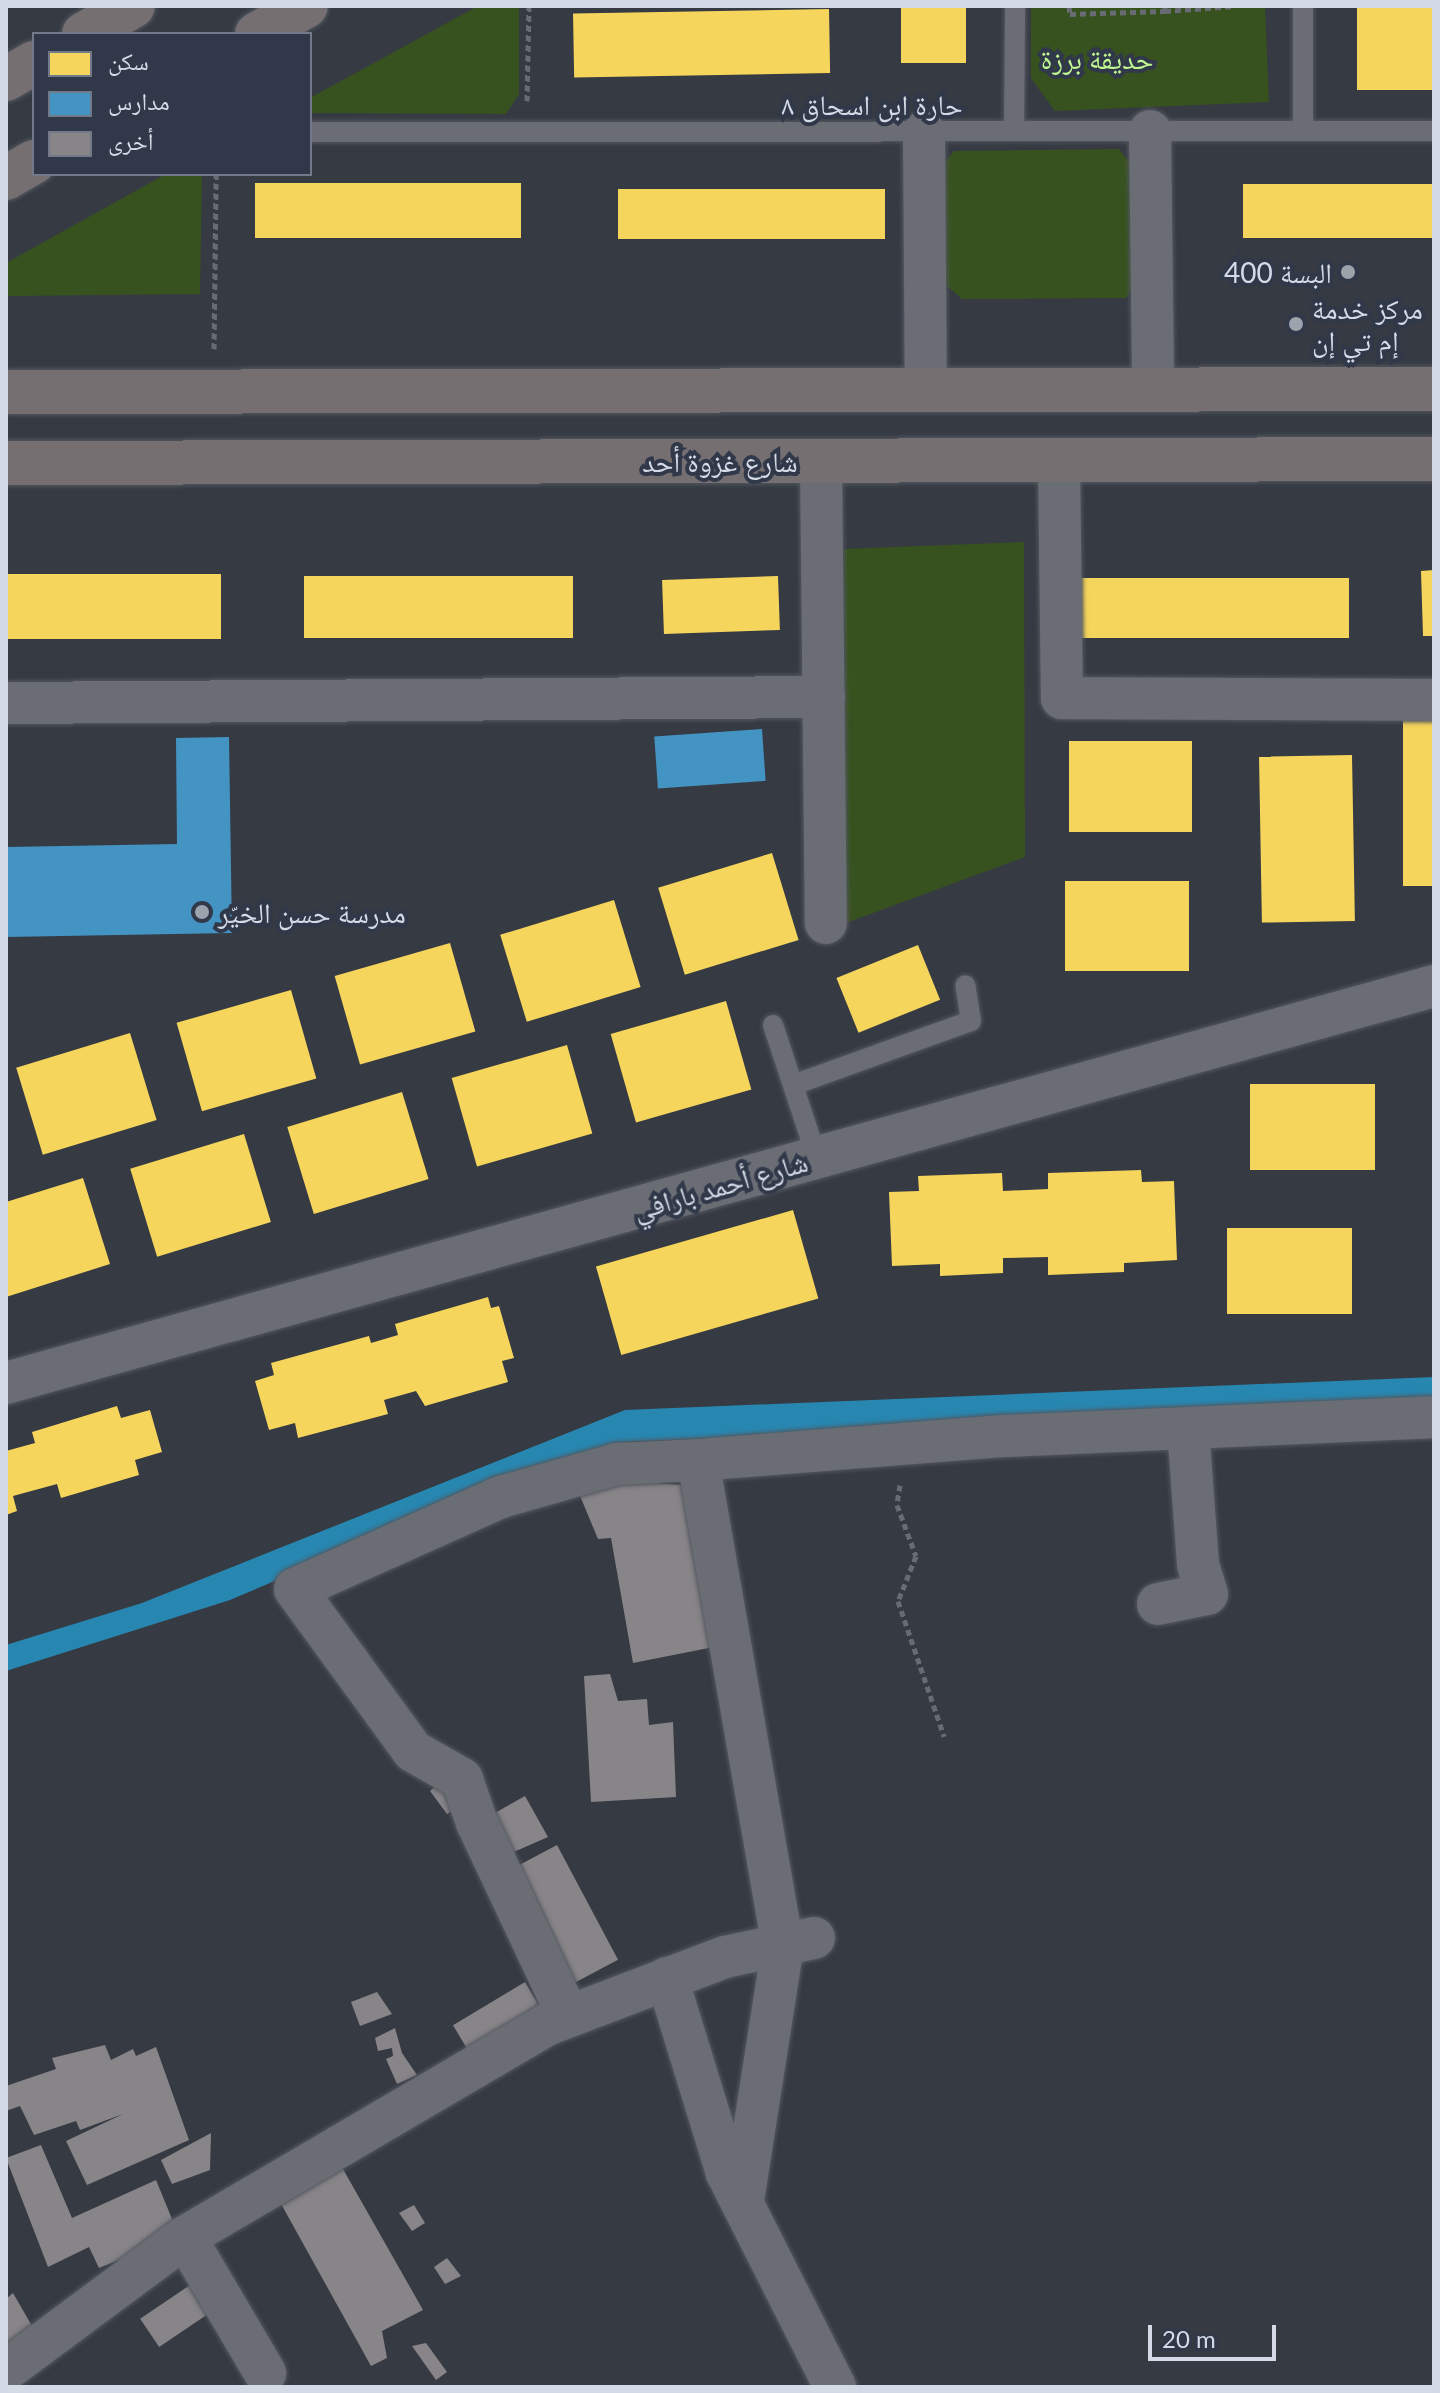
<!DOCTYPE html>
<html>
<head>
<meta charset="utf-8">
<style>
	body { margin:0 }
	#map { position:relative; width:1440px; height:2393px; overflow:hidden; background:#363a43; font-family:Lato,"Noto Naskh Arabic",sans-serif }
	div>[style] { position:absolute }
	.green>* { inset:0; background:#38521f }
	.water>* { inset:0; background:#2887b1 }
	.homes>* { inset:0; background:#f6d55c; transform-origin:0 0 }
	.schools>* { inset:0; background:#4393c3; transform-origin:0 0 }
	.building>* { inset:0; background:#888589; transform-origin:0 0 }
	.path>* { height:5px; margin-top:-2.5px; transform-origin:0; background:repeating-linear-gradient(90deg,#686b73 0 6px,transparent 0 10px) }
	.roads { filter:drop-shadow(0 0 2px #52575f) drop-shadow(0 0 2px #52575f) }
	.service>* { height:20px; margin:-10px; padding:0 10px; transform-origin:10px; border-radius:10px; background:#6a6d74 }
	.minor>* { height:42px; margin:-21px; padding:0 21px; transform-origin:21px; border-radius:21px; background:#6a6d74 }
	.primary>* { height:44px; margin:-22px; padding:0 22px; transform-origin:22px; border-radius:22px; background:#756f72 }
	.dots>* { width:22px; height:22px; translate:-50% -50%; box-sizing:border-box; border:4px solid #303849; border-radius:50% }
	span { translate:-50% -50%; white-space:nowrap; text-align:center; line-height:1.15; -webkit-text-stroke:8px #303849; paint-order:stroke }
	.park-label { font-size:28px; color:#c0f791 }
	.street-label { font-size:28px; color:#d5dbe6 }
	.poi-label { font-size:28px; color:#d5dbe6 }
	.right { translate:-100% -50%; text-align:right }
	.left { translate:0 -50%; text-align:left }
	.frame { position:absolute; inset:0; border:8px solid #d5dbe6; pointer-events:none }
	.legend { position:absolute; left:32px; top:32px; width:280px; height:144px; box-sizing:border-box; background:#303849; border:2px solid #727988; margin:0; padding:10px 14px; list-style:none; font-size:24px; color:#d5dbe6 }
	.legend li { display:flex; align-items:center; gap:16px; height:40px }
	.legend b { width:40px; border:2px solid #727988 }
	.scale { position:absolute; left:1148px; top:2325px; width:128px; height:36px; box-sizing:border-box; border:4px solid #d5dbe6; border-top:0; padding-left:10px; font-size:24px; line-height:28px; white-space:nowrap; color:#d5dbe6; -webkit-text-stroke:6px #303849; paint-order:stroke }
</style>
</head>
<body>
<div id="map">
	<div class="green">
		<div style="clip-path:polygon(478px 6px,519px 6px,519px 94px,506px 114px,310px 113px,310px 98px)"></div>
		<div style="clip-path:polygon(1031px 6px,1265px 6px,1269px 102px,1055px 111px,1031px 78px)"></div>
		<div style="clip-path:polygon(1119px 149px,1138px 173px,1135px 284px,1126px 298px,962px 299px,940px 280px,940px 168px,954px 151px)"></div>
		<div style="clip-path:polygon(166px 174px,202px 174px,200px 294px,6px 296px,6px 263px)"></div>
		<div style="clip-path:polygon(1024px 542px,1025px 857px,846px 923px,844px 549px)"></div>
	</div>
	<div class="water">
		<div style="clip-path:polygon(1434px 1377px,1434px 1405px,625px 1442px,504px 1483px,230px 1600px,6px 1671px,6px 1645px,142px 1603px,625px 1410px)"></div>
	</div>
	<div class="homes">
		<div style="left:901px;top:6px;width:65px;height:57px"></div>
		<div style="left:1357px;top:6px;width:77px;height:84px"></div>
		<div style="left:829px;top:9px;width:64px;height:256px;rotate:89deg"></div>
		<div style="left:521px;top:183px;width:55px;height:266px;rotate:90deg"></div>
		<div style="left:1243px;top:184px;width:191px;height:54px"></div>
		<div style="left:885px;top:189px;width:50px;height:267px;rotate:90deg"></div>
		<div style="clip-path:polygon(1434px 570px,1434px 636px,1423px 636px,1421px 571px)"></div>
		<div style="left:221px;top:574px;width:65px;height:215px;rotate:90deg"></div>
		<div style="left:304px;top:576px;width:269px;height:62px"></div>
		<div style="left:778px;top:576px;width:54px;height:116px;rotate:88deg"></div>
		<div style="left:1349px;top:578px;width:60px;height:268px;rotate:90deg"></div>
		<div style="left:1434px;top:719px;width:167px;height:31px;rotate:90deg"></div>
		<div style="left:1069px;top:741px;width:123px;height:91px"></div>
		<div style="left:1352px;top:755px;width:166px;height:93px;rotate:89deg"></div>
		<div style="left:772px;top:853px;width:91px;height:119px;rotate:73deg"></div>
		<div style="left:1189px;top:881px;width:90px;height:124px;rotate:90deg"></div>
		<div style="left:614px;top:900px;width:91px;height:119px;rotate:73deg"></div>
		<div style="left:450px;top:943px;width:92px;height:120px;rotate:74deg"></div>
		<div style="left:918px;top:945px;width:59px;height:88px;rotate:68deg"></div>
		<div style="left:291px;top:990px;width:92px;height:119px;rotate:74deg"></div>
		<div style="left:726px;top:1001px;width:92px;height:120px;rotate:74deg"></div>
		<div style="left:130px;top:1033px;width:91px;height:119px;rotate:73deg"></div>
		<div style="left:567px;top:1045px;width:92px;height:120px;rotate:74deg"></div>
		<div style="left:1375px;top:1084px;width:86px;height:125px;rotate:90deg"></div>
		<div style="left:402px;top:1092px;width:91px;height:120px;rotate:73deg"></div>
		<div style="left:244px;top:1134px;width:92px;height:119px;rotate:73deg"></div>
		<div style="clip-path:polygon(1141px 1170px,1142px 1182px,1174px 1181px,1177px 1260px,1124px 1263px,1124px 1272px,1048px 1275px,1048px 1257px,1003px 1258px,1003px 1273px,940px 1276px,940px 1264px,892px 1266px,889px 1192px,919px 1191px,918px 1176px,1002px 1173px,1003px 1191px,1048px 1189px,1048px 1173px)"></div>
		<div style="clip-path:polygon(83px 1178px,110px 1264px,6px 1297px,6px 1202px)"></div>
		<div style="left:793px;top:1210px;width:92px;height:205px;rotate:74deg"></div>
		<div style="left:1227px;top:1228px;width:125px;height:86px"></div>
		<div style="clip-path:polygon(488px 1297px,491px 1308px,499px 1306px,514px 1358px,502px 1361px,508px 1382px,425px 1406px,416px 1391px,384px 1400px,388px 1414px,298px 1438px,295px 1423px,269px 1430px,255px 1381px,274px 1375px,271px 1363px,369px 1336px,371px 1343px,398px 1335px,395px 1324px)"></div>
		<div style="clip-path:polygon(117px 1406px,121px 1418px,150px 1410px,162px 1452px,135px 1460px,139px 1475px,61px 1498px,57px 1484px,13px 1496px,17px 1511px,6px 1515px,6px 1451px,35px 1443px,32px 1432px)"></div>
	</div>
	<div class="schools">
		<div style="left:762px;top:729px;width:52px;height:108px;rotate:86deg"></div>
		<div style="clip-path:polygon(229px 737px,232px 933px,6px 937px,6px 847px,177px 844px,176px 738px)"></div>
	</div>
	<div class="building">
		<div style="clip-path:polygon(629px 1481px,693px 1486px,724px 1645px,633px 1663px,611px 1538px,598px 1539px,578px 1491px)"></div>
		<div style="clip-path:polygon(610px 1674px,618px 1701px,647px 1699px,649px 1725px,673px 1722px,676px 1797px,591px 1802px,584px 1676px)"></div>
		<div style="clip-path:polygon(443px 1780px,464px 1804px,447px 1814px,430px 1791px)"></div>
		<div style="clip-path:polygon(525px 1796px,548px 1837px,500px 1858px,484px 1819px)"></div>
		<div style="left:557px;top:1845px;width:130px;height:55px;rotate:62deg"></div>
		<div style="left:525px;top:1982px;width:27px;height:84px;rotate:59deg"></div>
		<div style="clip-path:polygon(377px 1992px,392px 2014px,360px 2026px,351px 2002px)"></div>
		<div style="clip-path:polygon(395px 2028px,402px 2053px,417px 2075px,397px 2084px,386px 2059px,393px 2056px,392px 2048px,378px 2051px,375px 2038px)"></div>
		<div style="clip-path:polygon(105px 2045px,111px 2060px,133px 2049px,136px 2056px,156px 2047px,189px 2140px,87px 2185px,66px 2141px,123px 2114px,80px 2130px,76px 2121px,34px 2135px,20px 2106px,6px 2111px,6px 2086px,56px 2069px,52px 2058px)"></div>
		<div style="clip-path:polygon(211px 2133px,210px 2170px,172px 2184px,161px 2160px)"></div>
		<div style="clip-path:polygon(41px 2145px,72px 2218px,156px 2180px,179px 2236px,99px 2268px,89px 2247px,48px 2267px,6px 2158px)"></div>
		<div style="clip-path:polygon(335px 2155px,423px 2310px,382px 2331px,387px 2358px,371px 2366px,275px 2193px)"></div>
		<div style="clip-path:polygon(414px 2205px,425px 2223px,412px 2231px,399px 2213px)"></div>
		<div style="clip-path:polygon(447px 2258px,461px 2276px,445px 2284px,434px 2267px)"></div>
		<div style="left:199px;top:2279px;width:34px;height:71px;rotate:56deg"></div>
		<div style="clip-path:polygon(13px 2293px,36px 2333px,6px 2356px,6px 2299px)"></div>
		<div style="clip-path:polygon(426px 2343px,447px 2372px,436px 2380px,412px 2346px)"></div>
	</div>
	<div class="path">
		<div style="left:1069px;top:6px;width:8px;rotate:83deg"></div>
		<div style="left:1070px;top:14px;width:95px;rotate:-1.8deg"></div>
		<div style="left:1165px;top:11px;width:5px;rotate:-90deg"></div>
		<div style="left:1165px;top:11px;width:70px;rotate:-4.1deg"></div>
		<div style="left:527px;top:101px;width:95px;rotate:-88.8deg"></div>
		<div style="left:214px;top:349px;width:175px;rotate:-89.3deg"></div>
		<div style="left:900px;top:1485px;width:20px;rotate:99deg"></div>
		<div style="left:897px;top:1505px;width:54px;rotate:69.6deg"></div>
		<div style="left:916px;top:1556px;width:48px;rotate:111.8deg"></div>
		<div style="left:898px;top:1601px;width:143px;rotate:71.2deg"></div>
	</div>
	<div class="roads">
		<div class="service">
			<div style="left:1014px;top:131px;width:125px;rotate:-89.5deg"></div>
			<div style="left:1303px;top:131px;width:125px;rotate:-90deg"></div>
			<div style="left:310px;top:132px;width:1124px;rotate:-0.05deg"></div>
			<div style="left:773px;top:1025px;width:140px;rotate:71.7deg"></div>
			<div style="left:793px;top:1085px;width:189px;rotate:-19.8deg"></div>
			<div style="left:971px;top:1021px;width:36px;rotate:-99deg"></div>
		</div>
		<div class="minor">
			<div style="left:1150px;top:131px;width:259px;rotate:89.3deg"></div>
			<div style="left:924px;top:132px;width:258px;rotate:89.6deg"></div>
			<div style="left:1059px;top:460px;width:238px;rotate:89.3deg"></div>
			<div style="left:1062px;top:698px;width:372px;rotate:0.3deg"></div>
			<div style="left:821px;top:461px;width:462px;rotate:89.4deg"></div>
			<div style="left:6px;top:703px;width:818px;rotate:-0.42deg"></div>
			<div style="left:6px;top:1383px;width:1482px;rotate:-15.54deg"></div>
			<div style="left:698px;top:1460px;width:307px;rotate:-4.5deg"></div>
			<div style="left:1004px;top:1436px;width:430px;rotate:-2.5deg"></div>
			<div style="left:1158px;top:1604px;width:50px;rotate:-11.5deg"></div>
			<div style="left:1207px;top:1594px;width:31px;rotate:-107deg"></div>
			<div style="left:1198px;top:1564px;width:136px;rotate:-94.2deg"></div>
			<div style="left:667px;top:1978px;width:204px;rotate:72.9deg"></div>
			<div style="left:727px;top:2173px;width:240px;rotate:63.2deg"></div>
			<div style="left:568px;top:2016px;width:213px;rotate:-115.2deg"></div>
			<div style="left:477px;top:1823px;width:46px;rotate:-108.8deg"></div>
			<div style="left:462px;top:1779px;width:56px;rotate:-150.3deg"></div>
			<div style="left:413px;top:1751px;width:200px;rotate:-126.1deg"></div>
			<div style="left:295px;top:1589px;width:226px;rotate:-24.1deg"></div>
			<div style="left:501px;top:1497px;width:121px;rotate:-15.9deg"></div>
			<div style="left:617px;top:1464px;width:81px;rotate:-2.8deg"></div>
			<div style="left:698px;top:1460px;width:492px;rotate:80.1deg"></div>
			<div style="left:783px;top:1945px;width:259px;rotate:98.9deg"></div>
			<div style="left:185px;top:2237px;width:158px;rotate:59.5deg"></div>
			<div style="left:6px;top:2370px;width:223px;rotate:-36.6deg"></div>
			<div style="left:185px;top:2237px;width:419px;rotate:-30.4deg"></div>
			<div style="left:546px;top:2025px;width:191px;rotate:-20.8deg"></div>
			<div style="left:725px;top:1957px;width:91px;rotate:-12.1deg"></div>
		</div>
		<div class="primary">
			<div style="left:84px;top:34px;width:56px;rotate:-29.7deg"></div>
			<div style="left:257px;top:34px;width:56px;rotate:-29.7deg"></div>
			<div style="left:6px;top:79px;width:32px;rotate:-30deg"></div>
			<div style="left:6px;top:178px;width:32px;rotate:-30deg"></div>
			<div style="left:6px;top:392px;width:1428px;rotate:-0.12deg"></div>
			<div style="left:6px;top:463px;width:1428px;rotate:-0.16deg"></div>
		</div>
	</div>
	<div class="dots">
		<div style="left:1348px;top:272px;background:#9da3ad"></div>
		<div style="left:1296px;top:324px;background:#9da3ad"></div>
		<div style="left:202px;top:912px;background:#9da3ad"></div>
	</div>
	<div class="park-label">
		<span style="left:1097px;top:58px">حديقة برزة</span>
	</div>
	<div class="street-label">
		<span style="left:872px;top:104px">حارة ابن اسحاق ٨</span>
		<span style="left:720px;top:461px">شارع غزوة أحد</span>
		<span style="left:720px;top:1185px;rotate:-16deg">شارع أحمد بارافي</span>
	</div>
	<div class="poi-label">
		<span class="right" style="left:1332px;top:272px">البسة 400</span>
		<span class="left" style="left:1312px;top:324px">مركز خدمة<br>إم تي إن</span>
		<span class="left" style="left:218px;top:912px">مدرسة حسن الخيّر</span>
	</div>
	<div class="frame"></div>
	<ul class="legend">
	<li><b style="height:22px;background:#f6d55c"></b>سكن</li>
	<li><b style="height:22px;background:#4393c3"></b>مدارس</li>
	<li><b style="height:22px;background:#888589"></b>أخرى</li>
	</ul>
	<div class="scale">20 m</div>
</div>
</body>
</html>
